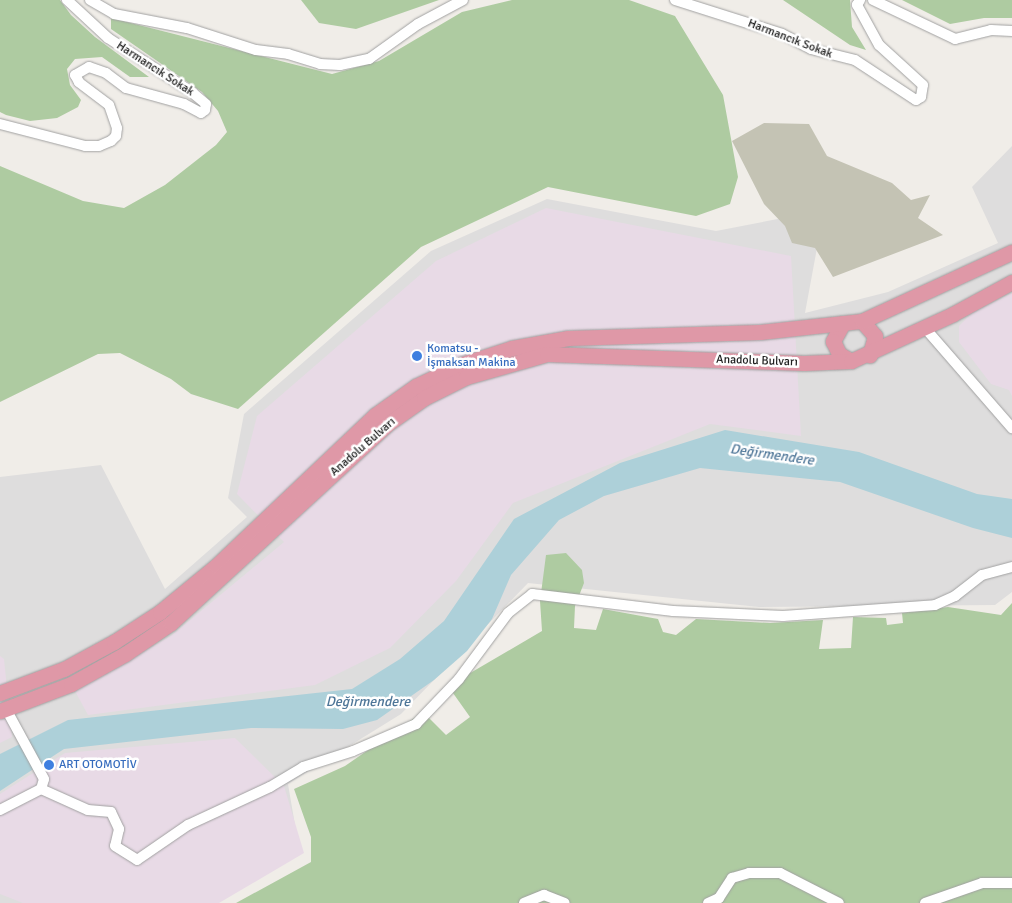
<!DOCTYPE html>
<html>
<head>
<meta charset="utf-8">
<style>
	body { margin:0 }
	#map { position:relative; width:1012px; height:903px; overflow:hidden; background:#f0ede8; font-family:Signika,sans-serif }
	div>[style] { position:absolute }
	.residential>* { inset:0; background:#dedddd }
	.industrial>* { inset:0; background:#e8dae6 }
	.construction>* { inset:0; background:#c4c3b4 }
	.forest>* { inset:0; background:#aecba1 }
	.water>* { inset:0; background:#add0d9 }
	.roads { filter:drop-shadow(0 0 1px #a1a1a1) drop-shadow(0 0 1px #a1a1a1) }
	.minor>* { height:10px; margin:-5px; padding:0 5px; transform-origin:5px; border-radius:5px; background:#fff }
	.highway>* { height:15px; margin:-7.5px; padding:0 7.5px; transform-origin:7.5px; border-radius:7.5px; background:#df98a7 }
	.dots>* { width:14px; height:14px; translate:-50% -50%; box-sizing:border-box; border:2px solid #fff; border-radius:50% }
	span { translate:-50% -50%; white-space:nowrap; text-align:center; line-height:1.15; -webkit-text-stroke:5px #fff; paint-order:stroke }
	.street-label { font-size:12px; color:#202020 }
	.shop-label { font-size:12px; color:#366cbe }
	.left { translate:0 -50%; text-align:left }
	.water-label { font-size:14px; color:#4e7698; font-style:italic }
</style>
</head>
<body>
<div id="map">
	<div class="residential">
		<div style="clip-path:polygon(1012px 146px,1012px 592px,995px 605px,759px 607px,528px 583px,401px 714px,288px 784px,300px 854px,210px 903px,0 903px,0 477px,101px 465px,165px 589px,247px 517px,228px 498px,244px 414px,431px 251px,547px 199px,716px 231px,824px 210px,805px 313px,888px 292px,998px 243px,972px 187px)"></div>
	</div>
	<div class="industrial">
		<div style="clip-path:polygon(546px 208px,791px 256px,801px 436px,710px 424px,513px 503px,456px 581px,390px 648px,315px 685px,88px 715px,75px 691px,171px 636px,284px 542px,237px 494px,257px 416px,436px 261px)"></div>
		<div style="clip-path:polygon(1012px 293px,1012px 396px,1009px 390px,991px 384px,959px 342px,959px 326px,972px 313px)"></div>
		<div style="clip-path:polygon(0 656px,4px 659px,12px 737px,0 743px)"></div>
		<div style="clip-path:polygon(235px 738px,284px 786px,304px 853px,219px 903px,23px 903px,0 894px,0 794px,14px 785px,65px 753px)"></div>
	</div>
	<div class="construction">
		<div style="clip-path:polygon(764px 123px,809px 124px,827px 156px,892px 183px,911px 200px,930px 195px,918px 218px,943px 235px,833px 277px,815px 248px,792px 243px,785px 226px,764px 204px,732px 141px)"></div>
	</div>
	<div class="forest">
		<div style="clip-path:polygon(0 0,60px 0,71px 15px,95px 37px,149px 77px,130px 77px,102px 57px,75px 59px,67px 69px,70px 85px,81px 100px,78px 107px,57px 118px,30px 121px,6px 115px,0 112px)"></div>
		<div style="clip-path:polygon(301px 0,439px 0,356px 29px,319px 23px)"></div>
		<div style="clip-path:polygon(512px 0,629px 0,675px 16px,723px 95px,738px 177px,730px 204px,696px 216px,548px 187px,421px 247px,238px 409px,191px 394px,171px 379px,120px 353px,98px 354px,0 402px,0 166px,83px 201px,124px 208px,165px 185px,216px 145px,227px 132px,218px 111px,202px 92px,111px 29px,111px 18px,332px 74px,379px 61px,462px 12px)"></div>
		<div style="clip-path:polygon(783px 0,850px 0,852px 27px,866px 50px,850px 45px)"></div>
		<div style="clip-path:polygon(902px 0,1012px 0,1012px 18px,984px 18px,950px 24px)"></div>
		<div style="clip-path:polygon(566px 553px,582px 570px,584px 583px,575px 606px,574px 628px,596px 630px,603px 609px,658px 619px,663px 632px,676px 635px,696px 619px,770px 623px,823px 620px,819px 649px,851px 648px,853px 617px,886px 618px,887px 625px,903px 623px,902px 613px,948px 607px,1001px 615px,1012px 603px,1012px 903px,236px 903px,311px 862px,311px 837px,294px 789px,345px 766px,423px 712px,446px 735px,470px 717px,448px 686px,542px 631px,540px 601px,546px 555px)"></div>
	</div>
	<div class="water">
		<div style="clip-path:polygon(725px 430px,859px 452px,977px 494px,1012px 499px,1012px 538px,973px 528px,840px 482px,700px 468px,604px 496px,559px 520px,511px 575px,492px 619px,467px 651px,434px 680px,377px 720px,343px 729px,251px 728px,64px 749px,0 791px,0 754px,68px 720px,352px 689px,400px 659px,444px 621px,514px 519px,620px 463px)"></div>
	</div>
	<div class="roads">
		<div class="minor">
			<div style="left:90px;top:0;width:28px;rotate:30deg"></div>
			<div style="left:114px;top:14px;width:74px;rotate:10.9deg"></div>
			<div style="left:187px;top:28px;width:72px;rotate:17.7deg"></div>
			<div style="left:256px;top:50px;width:32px;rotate:7deg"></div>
			<div style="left:288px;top:54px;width:34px;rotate:17deg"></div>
			<div style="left:320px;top:64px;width:20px;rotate:3deg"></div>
			<div style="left:340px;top:65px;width:30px;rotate:-12deg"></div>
			<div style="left:369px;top:59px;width:60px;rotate:-35.5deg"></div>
			<div style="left:418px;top:24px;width:51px;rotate:-28.1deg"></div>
			<div style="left:675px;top:0;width:112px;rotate:17.6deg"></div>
			<div style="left:782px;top:34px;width:33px;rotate:27deg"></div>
			<div style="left:811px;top:49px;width:45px;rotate:14deg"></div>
			<div style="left:855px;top:60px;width:73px;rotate:33.3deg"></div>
			<div style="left:916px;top:100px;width:6px;rotate:-31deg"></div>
			<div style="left:921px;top:97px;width:12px;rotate:-81deg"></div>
			<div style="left:923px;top:85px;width:59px;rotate:-137.7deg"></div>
			<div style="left:879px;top:45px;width:46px;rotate:-118.8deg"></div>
			<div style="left:857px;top:5px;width:6px;rotate:-59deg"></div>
			<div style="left:873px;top:0;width:91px;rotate:25.4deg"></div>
			<div style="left:955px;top:39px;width:37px;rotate:-14deg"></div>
			<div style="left:991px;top:30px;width:21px;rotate:3deg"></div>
			<div style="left:0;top:124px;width:88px;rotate:14.5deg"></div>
			<div style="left:85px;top:146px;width:14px"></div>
			<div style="left:99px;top:146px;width:13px;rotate:-23deg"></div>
			<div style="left:111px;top:141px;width:7px;rotate:-45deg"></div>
			<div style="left:116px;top:136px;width:8px;rotate:-83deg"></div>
			<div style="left:117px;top:128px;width:24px;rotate:-109deg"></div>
			<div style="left:109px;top:105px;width:38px;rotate:-143deg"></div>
			<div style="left:79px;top:82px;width:8px;rotate:-120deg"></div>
			<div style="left:75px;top:75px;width:16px;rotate:-30deg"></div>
			<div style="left:89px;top:67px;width:18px;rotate:19deg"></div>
			<div style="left:106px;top:73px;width:25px;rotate:37deg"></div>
			<div style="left:126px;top:88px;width:60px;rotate:15.4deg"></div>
			<div style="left:184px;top:104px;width:19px;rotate:28deg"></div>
			<div style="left:201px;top:113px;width:5px;rotate:-37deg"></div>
			<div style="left:205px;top:110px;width:6px;rotate:-81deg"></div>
			<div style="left:206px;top:104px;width:17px;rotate:-140deg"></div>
			<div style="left:193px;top:93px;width:101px;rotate:-147.1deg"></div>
			<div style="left:108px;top:38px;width:56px;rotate:-137.2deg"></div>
			<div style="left:925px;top:328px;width:133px;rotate:49deg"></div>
			<div style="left:41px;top:789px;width:51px;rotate:24.1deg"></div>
			<div style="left:88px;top:810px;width:23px;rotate:5deg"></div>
			<div style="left:111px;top:812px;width:19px;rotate:65deg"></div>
			<div style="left:119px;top:829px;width:17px;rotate:103deg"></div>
			<div style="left:115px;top:846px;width:26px;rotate:32deg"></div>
			<div style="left:137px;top:860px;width:62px;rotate:-34.5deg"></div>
			<div style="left:188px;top:825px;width:90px;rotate:-24.9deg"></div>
			<div style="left:270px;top:787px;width:39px;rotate:-31deg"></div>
			<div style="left:303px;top:767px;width:52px;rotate:-17.7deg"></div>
			<div style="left:353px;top:751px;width:69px;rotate:-23.2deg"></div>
			<div style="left:416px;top:724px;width:62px;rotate:-46.3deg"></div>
			<div style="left:459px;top:679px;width:82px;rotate:-53.4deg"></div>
			<div style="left:508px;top:613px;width:31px;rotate:-38deg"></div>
			<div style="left:532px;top:594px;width:142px;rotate:6.9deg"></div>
			<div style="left:673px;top:611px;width:110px;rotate:2.6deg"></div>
			<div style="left:783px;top:616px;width:152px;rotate:-4.1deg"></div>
			<div style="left:935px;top:605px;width:22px;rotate:-24deg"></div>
			<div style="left:955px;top:596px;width:34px;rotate:-38deg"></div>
			<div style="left:982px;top:575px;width:31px;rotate:-15deg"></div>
			<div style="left:0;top:810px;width:46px;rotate:-27.1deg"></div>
			<div style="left:41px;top:789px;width:10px;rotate:-73deg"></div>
			<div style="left:44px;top:779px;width:80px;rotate:-118.5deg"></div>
			<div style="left:524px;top:903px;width:22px;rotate:-22deg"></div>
			<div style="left:544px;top:895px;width:22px;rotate:21deg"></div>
			<div style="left:708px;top:903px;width:12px;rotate:-24deg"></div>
			<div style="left:719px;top:898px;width:24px;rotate:-57deg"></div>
			<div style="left:732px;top:878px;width:18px;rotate:-16deg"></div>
			<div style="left:749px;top:873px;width:31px"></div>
			<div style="left:780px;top:873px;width:66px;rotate:27deg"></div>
			<div style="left:925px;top:903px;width:60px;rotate:-19.3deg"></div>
			<div style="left:982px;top:883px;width:30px"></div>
		</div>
		<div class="highway">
			<div style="left:862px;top:321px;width:20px;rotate:49deg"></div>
			<div style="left:875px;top:336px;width:20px;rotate:105deg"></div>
			<div style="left:843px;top:323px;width:21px;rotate:119deg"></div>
			<div style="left:833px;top:341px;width:14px;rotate:65deg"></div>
			<div style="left:839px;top:354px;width:14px;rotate:30deg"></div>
			<div style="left:0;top:693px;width:68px;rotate:-20.6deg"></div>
			<div style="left:64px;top:669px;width:57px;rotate:-28.4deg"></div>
			<div style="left:114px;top:642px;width:55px;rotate:-33.1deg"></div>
			<div style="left:160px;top:612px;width:72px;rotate:-39.4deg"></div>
			<div style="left:216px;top:566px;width:219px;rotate:-43.5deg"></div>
			<div style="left:375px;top:415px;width:50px;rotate:-35.3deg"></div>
			<div style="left:416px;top:386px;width:49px;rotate:-25.5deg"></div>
			<div style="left:460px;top:365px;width:55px;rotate:-18.1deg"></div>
			<div style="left:512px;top:348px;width:57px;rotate:-10.1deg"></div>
			<div style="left:568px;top:338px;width:192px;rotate:-1.8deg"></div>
			<div style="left:760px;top:332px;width:103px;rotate:-6.2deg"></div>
			<div style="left:862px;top:321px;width:165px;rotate:-24.7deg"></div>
			<div style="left:0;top:711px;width:76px;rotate:-20.8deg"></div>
			<div style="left:71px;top:684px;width:62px;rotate:-29.1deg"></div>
			<div style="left:125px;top:654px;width:55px;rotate:-34deg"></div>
			<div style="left:171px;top:623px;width:292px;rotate:-42.6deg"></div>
			<div style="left:386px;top:425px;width:47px;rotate:-35.4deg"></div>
			<div style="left:424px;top:398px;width:47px;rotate:-26.6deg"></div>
			<div style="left:466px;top:377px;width:84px;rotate:-15.9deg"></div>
			<div style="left:547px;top:354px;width:257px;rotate:2deg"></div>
			<div style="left:804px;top:363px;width:47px;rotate:-2.4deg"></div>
			<div style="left:851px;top:361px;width:112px;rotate:-24.7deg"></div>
			<div style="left:953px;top:314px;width:67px;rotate:-28.5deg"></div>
		</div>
	</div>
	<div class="dots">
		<div style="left:417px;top:356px;background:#3f7fe0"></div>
		<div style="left:49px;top:765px;background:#3f7fe0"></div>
	</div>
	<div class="street-label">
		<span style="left:790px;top:39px;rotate:21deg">Harmancık Sokak</span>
		<span style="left:155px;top:69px;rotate:33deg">Harmancık Sokak</span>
		<span style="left:757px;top:361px;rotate:2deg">Anadolu Bulvarı</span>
		<span style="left:363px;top:447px;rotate:-41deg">Anadolu Bulvarı</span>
	</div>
	<div class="shop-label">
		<span class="left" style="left:427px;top:356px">Komatsu -<br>İşmaksan Makina</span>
		<span class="left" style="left:59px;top:765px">ART OTOMOTİV</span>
	</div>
	<div class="water-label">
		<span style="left:772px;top:455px;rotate:8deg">Değirmendere</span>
		<span style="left:368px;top:702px">Değirmendere</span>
	</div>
</div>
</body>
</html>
